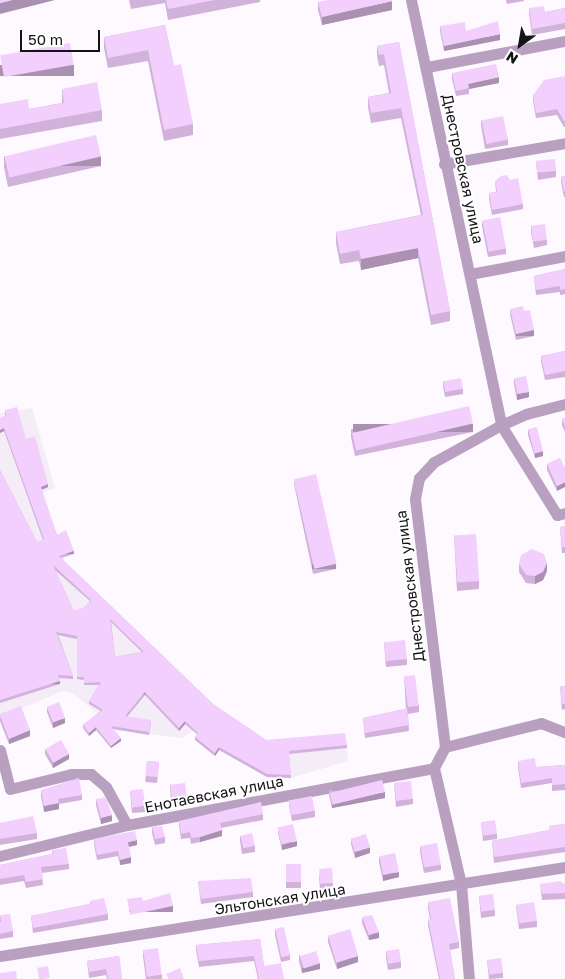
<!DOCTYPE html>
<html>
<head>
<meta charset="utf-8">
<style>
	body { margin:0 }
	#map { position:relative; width:565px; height:979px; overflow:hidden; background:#fdf9fe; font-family:"Golos Text",sans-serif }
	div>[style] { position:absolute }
	.built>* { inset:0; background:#f4ecf7 }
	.street>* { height:11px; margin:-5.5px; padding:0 5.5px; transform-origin:5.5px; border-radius:5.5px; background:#b9a0c1 }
	.wall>* { inset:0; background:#d1b2da; transform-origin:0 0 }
	.shaded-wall>* { inset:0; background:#aa91b2; transform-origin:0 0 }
	.building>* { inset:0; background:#f3cffe; transform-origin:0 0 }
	span { translate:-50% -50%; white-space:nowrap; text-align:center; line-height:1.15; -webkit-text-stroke:4px #fff; paint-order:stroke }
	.street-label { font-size:15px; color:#141315 }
	.north { position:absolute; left:495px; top:20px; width:50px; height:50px; -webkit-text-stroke:4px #fff; paint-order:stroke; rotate:212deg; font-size:14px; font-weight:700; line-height:20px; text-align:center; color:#141315 }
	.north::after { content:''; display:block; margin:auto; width:18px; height:22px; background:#141315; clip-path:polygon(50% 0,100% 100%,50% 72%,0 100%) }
	.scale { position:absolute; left:20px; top:30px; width:80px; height:22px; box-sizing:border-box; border:2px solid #141315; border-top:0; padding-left:6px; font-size:15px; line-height:18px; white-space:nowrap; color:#141315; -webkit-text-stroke:4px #fff; paint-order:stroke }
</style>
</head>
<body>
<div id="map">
	<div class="built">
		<div style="clip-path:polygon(32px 408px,55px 488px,42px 493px,56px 537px,66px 533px,74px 554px,64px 557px,65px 564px,214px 707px,266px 743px,345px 736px,348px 761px,291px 778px,267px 777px,219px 750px,215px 756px,195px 740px,198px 735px,193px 731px,182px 738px,116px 730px,73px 693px,63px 691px,0 717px,0 413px)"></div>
	</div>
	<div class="street">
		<div style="left:411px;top:0;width:434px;rotate:78deg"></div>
		<div style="left:501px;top:425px;width:77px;rotate:151.1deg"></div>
		<div style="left:434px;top:462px;width:22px;rotate:133deg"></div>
		<div style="left:419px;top:478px;width:21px;rotate:101deg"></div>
		<div style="left:415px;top:499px;width:250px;rotate:83.1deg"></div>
		<div style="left:445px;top:747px;width:24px;rotate:118deg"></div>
		<div style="left:434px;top:768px;width:119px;rotate:76.9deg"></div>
		<div style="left:461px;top:884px;width:95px;rotate:85.2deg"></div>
		<div style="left:427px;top:67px;width:140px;rotate:-10.7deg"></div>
		<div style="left:444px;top:164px;width:123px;rotate:-9.8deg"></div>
		<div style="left:470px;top:274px;width:97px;rotate:-10.7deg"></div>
		<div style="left:565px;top:404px;width:40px;rotate:165.6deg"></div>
		<div style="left:526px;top:414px;width:27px;rotate:156deg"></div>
		<div style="left:501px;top:425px;width:106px;rotate:58.1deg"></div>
		<div style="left:557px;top:515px;width:8px;rotate:-14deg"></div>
		<div style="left:445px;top:747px;width:99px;rotate:-14deg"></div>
		<div style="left:541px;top:723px;width:26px;rotate:21deg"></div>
		<div style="left:0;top:750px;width:40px;rotate:75.6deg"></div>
		<div style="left:10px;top:789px;width:64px;rotate:-13.6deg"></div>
		<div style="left:72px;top:774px;width:19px"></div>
		<div style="left:91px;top:774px;width:20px;rotate:41deg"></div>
		<div style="left:106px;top:787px;width:43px;rotate:61.1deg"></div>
		<div style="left:0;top:856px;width:131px;rotate:-13.7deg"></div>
		<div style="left:127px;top:825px;width:312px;rotate:-10.5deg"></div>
		<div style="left:0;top:956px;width:572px;rotate:-8.95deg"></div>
	</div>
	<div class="wall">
		<div style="clip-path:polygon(129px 0,260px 0,260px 2px,168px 20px,165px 3px,131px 9px)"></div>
		<div style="clip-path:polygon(506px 0,524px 0,524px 1px,507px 4px)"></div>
		<div style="clip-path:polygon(318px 2px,392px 10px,322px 25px,318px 10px)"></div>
		<div style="clip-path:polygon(529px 8px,545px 12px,565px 8px,565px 29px,532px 35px,529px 14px)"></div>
		<div style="clip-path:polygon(165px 25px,174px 66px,193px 124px,193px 135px,164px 141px,148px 61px,108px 68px,104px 48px,104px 37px)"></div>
		<div style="clip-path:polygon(440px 26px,466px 31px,500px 40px,444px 51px,440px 31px)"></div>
		<div style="clip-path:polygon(399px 42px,450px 311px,450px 321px,431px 325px,418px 258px,361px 270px,359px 261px,340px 264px,336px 243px,336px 232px,421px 215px,401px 118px,371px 123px,368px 107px,368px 97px,389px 93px,384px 65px,379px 66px,377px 56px,377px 46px)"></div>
		<div style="clip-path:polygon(452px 73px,499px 83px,469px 89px,469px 94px,456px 96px,452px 79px)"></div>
		<div style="clip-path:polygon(565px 76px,565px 127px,564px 127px,557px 115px,536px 118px,533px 101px,533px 95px)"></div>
		<div style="clip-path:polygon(62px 89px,102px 110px,102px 121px,0 139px,0 104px,29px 109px,62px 103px)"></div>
		<div style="clip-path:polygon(481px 120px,508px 139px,508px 145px,485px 149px,481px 125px)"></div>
		<div style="clip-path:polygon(4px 156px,101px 166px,8px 187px,4px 167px)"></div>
		<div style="clip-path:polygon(536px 162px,556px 171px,556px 177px,538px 180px)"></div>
		<div style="clip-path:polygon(565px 176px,565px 197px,564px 197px,561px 182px,561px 177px)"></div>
		<div style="clip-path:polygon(495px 181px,523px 204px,523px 209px,492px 215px,489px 199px,489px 193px,496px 192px)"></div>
		<div style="clip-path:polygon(482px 221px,506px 248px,506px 254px,488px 257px,482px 226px)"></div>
		<div style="clip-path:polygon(531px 226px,547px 240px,547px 245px,534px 248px,531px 232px)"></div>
		<div style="clip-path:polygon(565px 269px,565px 294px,560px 295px,560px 292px,536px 295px,534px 276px)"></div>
		<div style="clip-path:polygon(510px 309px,524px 311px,534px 336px,516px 340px,510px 314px)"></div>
		<div style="clip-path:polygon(565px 351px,565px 377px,545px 380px,541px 361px,541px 356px)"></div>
		<div style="clip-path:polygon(514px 379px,529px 397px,517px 400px,514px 384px)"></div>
		<div style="clip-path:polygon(443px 381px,463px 389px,463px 394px,445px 397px,443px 386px)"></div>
		<div style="clip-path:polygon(evenodd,5px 410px,26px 439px,48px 487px,41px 490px,57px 535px,74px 554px,61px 558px,213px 704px,266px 740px,347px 745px,347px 748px,289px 754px,291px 778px,267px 777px,219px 750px,215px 756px,195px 740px,195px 737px,197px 734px,185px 724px,179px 731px,145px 695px,127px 717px,151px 723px,149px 735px,113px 729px,121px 741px,111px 748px,96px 730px,89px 736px,83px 728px,83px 725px,101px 711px,89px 704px,89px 701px,99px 685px,84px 685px,84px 680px,77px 679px,77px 639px,58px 635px,73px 676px,73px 679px,59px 678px,60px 684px,0 703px,0 470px,37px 542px,43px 540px,4px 431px,0 433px,0 419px,5px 416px,5px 410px,55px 570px,90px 601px,84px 608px,74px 611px,55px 570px,5px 410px,111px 622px,142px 652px,115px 657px,111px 622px)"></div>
		<div style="clip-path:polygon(565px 418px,565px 432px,562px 425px,562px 419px)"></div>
		<div style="clip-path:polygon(351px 429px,473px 432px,355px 456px,351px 437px)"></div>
		<div style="clip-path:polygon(528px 429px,543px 456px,535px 458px,528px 435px)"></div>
		<div style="clip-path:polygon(560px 458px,557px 491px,547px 470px,547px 464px)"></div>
		<div style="clip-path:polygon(294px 479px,336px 569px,313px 574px,294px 484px)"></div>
		<div style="clip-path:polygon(565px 526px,565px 553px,562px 553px,560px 527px)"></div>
		<div style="clip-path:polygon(454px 535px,479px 581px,479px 589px,457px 591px)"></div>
		<div style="clip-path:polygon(519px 564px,547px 571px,543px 580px,535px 584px,526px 583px,519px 572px)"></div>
		<div style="clip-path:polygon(384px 642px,407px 659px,407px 665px,386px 667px)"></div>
		<div style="clip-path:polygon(404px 676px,419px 706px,419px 712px,408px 714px,409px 731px,365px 738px,363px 718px,406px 709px)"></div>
		<div style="clip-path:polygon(560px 686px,565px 686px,565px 709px,562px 710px)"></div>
		<div style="clip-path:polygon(47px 707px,65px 723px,53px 728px,47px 712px)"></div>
		<div style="clip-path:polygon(0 716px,30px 736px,9px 744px,0 721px)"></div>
		<div style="clip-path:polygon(45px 749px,69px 759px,53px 768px,45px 754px)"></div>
		<div style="left:147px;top:761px;width:12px;height:21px;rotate:5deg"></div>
		<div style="clip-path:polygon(518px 761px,536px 767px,565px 765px,565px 790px,552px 791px,552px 783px,521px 788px,518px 767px)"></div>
		<div style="clip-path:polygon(170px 784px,187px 799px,187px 805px,171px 806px)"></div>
		<div style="clip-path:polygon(394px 784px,413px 799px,413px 804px,396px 807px)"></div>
		<div style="clip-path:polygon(41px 790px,82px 795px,82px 800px,59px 804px,59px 809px,44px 812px,41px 796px)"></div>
		<div style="clip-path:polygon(329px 790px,385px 798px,332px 808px,329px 795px)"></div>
		<div style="clip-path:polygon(130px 791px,145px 806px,145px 812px,132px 813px)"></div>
		<div style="clip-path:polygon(96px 799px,112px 821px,101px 824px,96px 805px)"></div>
		<div style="clip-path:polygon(289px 801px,315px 811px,315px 817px,292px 821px,289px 806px)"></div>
		<div style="clip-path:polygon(263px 814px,263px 820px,221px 828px,222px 836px,200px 842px,191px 844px,190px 838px,181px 839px,179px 826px,179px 821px)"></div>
		<div style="clip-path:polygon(481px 822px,497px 834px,497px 839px,483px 841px)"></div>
		<div style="clip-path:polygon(0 823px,37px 833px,37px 839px,0 845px)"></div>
		<div style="clip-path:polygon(565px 824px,565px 852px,494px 863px,492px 841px,549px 830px,549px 826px)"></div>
		<div style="clip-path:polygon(152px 827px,165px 837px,165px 843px,155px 845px,152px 833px)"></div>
		<div style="clip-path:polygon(278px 828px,297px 846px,282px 850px,278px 833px)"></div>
		<div style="clip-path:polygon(240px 836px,255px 846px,255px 852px,242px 854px,240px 841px)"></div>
		<div style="clip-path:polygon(351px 838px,370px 853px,355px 858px,351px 844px)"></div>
		<div style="clip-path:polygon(94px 839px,137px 845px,129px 847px,131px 863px,120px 865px,118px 856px,97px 860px,94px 844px)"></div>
		<div style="clip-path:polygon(420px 846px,441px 865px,441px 870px,424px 873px,420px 851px)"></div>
		<div style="clip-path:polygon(52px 850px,69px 864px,69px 869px,42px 873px,43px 885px,26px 888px,24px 881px,0 885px,0 865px,52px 854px)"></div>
		<div style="clip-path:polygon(379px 857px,399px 877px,383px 881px,379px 862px)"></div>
		<div style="left:286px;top:864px;width:15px;height:24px"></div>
		<div style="clip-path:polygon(319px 875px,333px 883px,333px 889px,320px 890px)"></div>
		<div style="clip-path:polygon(198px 881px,253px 892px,253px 897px,201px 904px)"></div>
		<div style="clip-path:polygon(562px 883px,565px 883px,565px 899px,542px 900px,540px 884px)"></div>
		<div style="clip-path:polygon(479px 896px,495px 910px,495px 916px,481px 918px)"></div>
		<div style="clip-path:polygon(90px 901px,108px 914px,108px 920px,33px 933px,31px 916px,90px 904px)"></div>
		<div style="clip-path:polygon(428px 902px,459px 942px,459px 948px,450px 950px,455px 979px,439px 979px,428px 925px,428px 919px,430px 919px,428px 908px)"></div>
		<div style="clip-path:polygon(516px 905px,537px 921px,537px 927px,519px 929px)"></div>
		<div style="clip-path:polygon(0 915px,13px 931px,13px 937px,0 939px)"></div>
		<div style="clip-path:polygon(362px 917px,379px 938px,369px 940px,362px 923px)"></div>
		<div style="clip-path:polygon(275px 929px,290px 955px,290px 960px,281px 962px,275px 935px)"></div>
		<div style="clip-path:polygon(328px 936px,358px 962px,337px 969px,328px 942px)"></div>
		<div style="clip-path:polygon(260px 939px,264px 966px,284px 979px,258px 979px,254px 961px,199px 967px,196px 950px,196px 945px)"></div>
		<div style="clip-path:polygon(143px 950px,162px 975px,162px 979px,146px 979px,143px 956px)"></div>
		<div style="clip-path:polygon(386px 951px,401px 962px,401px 968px,388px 970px,386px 957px)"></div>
		<div style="clip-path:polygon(299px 955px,320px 969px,302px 973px,299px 961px)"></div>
		<div style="clip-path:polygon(119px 956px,122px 979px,107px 979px,106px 975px,89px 978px,87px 961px)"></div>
		<div style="clip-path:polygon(487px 960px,503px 973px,503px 978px,489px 979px)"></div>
	</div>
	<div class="shaded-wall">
		<div style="clip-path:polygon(12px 0,55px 0,0 14px,0 3px)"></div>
		<div style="clip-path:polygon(392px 1px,392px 10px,322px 25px,322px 17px)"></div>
		<div style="clip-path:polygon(500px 34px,500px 40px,444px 51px,444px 46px)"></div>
		<div style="left:74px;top:65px;width:11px;height:76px;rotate:90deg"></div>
		<div style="clip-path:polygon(499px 77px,499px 83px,469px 89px,468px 84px)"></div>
		<div style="left:101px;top:156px;width:10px;height:95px;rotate:90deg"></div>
		<div style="clip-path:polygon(418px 248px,418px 258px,361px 270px,361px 259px)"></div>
		<div style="left:534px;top:330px;width:6px;height:18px;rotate:90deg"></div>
		<div style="clip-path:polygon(529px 392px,529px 397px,517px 400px,517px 394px)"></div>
		<div style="left:473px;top:424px;width:8px;height:120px;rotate:90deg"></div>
		<div style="clip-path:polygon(4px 428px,4px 431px,0 433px,0 430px)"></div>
		<div style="clip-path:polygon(543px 451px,543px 456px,535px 458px,535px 453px)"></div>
		<div style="clip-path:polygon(565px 482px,565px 487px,557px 491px,557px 486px)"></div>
		<div style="clip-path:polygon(48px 484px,48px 487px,41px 490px,41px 487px)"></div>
		<div style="left:74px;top:551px;width:3px;height:16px;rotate:90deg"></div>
		<div style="clip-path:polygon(547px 563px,547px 571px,543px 580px,535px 584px,535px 576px)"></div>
		<div style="left:336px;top:564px;width:5px;height:24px;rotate:90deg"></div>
		<div style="left:60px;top:681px;width:3px;height:63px;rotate:90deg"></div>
		<div style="left:145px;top:692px;width:3px;height:31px;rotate:90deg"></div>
		<div style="clip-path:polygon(65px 718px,65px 723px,53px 728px,53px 722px)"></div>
		<div style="clip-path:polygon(185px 721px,185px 724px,179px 731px,179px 728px)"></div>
		<div style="clip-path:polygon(96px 727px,96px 730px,89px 736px,89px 733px)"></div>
		<div style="clip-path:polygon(30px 730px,30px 736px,9px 744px,9px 739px)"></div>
		<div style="clip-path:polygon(121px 738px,121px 741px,111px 748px,111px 746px)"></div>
		<div style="clip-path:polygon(219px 747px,219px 750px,215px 756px,215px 753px)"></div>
		<div style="clip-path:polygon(69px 754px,69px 759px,53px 768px,53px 763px)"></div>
		<div style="clip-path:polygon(385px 792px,385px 798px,332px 808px,332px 803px)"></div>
		<div style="clip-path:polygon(59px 803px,59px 809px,44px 812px,44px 806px)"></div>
		<div style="clip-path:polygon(112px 815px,112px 821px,101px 824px,101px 818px)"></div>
		<div style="clip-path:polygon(222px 830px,222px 836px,200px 842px,200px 837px)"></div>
		<div style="clip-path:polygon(137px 840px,137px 845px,128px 847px,128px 842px)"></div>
		<div style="clip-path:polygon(297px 841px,297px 846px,282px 850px,282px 845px)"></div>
		<div style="clip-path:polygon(370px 847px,370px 853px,355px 858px,355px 852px)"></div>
		<div style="clip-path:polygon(131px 857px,131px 863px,120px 865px,120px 860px)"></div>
		<div style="clip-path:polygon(399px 872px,399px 877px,383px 881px,383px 875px)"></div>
		<div style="left:173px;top:906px;width:6px;height:44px;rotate:90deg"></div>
		<div style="clip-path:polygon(379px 932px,379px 938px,369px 940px,369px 935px)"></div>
		<div style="clip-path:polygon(358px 956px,358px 962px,337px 969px,337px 963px)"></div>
		<div style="clip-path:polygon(320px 963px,320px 969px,302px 973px,302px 968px)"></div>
	</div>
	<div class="building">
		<div style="clip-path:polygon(0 0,12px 0,0 3px)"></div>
		<div style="clip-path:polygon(166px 0,215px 0,168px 9px)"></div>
		<div style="clip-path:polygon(328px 0,391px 0,392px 1px,322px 17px,318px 2px)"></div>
		<div style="clip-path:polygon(544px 6px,545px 12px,565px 8px,565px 23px,532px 29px,529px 8px)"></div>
		<div style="clip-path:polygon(498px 21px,500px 34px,444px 46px,440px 26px,465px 22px,466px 31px)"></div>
		<div style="clip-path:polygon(165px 25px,174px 66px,181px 64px,193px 124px,164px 130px,148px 50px,108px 58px,104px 37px)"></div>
		<div style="clip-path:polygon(399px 42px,450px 311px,431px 315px,418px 248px,361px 259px,359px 250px,340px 254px,336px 232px,423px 215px,401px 108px,371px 113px,368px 97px,391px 93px,384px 54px,379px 55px,377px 46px)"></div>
		<div style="left:70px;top:43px;width:22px;height:71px;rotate:80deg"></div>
		<div style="clip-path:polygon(496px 64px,499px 77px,468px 84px,469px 88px,456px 91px,452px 73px)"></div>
		<div style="clip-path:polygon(565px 76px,565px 121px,564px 121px,557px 109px,536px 113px,533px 95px,544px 80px)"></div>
		<div style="clip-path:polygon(97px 82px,102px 110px,0 129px,0 104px,28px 99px,29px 109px,64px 103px,62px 89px)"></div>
		<div style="left:503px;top:116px;width:24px;height:22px;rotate:78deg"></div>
		<div style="left:96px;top:135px;width:22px;height:94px;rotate:77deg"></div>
		<div style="left:555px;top:159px;width:12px;height:19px;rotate:85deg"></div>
		<div style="clip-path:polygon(507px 175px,510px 180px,518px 178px,523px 204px,492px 210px,489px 193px,497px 192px,495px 181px,501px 176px)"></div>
		<div style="clip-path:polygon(565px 176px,565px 191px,564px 192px,561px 177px)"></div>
		<div style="left:500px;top:217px;width:32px;height:18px;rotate:79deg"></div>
		<div style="left:545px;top:224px;width:16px;height:14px;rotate:83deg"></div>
		<div style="clip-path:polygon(565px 269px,565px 289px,560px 290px,560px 286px,536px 290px,534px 276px)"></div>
		<div style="clip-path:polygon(523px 306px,524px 311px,530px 310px,534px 330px,516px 334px,510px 309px)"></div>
		<div style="clip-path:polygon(565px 351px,565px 371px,545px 375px,541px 356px)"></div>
		<div style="left:526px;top:376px;width:16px;height:12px;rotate:79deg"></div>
		<div style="left:461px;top:378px;width:11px;height:18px;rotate:80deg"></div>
		<div style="left:469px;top:406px;width:18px;height:120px;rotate:77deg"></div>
		<div style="clip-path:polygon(evenodd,17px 407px,26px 439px,35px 436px,48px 484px,41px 487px,57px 535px,66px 530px,74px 551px,59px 556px,213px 704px,266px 740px,345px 733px,347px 745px,289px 751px,291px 775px,267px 774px,219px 747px,215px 753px,195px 737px,198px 733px,185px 721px,179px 728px,145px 692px,125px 716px,151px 720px,149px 732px,111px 726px,121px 738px,111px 746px,96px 727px,89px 733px,83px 725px,103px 710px,89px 701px,101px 682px,84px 683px,84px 677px,77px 677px,77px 636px,56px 632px,73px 676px,58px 675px,60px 681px,0 700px,0 470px,37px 542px,44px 539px,4px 428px,0 430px,0 419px,6px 415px,5px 410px,17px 407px,53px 565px,91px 600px,84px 608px,74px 611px,53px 565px,17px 407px,110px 619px,144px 652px,115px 657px,110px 619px)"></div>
		<div style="clip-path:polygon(565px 418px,565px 427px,562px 419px)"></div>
		<div style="left:537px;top:427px;width:25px;height:9px;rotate:76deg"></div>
		<div style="clip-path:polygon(560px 458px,565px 468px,565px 482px,557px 486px,547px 464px)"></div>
		<div style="left:316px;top:474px;width:92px;height:23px;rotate:77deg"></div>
		<div style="clip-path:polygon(565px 526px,565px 547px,562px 547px,560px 527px)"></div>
		<div style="left:476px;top:534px;width:47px;height:22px;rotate:86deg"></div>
		<div style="clip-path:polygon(532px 549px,544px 554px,547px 563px,543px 572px,535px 576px,526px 575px,519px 564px,521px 555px)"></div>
		<div style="left:405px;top:640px;width:19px;height:21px;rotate:84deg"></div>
		<div style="left:415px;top:675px;width:31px;height:11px;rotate:83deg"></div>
		<div style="clip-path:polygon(560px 686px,565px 686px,565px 704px,562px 704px)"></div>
		<div style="left:59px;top:702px;width:17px;height:13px;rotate:69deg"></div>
		<div style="clip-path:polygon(21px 706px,30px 730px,9px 739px,0 716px,0 714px)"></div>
		<div style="clip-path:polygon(407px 708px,409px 725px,365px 733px,363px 718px)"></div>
		<div style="left:61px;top:740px;width:16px;height:18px;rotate:60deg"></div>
		<div style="clip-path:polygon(535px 758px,536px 767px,565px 765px,565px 784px,552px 785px,552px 778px,521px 783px,518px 761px)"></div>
		<div style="left:147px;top:761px;width:12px;height:15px;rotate:5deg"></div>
		<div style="clip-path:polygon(79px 778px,82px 795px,58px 799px,59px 803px,44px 806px,41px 790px)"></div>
		<div style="left:382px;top:780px;width:12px;height:54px;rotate:76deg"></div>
		<div style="left:411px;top:781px;width:18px;height:17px;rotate:84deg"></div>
		<div style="left:185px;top:783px;width:16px;height:15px;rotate:83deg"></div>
		<div style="left:143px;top:789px;width:17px;height:13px;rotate:83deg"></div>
		<div style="left:312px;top:796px;width:15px;height:24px;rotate:79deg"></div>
		<div style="clip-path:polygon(106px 797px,112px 815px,101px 818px,96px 799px)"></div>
		<div style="clip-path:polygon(261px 802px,263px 814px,220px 823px,222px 830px,200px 837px,191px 838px,190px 832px,181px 834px,179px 821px)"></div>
		<div style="clip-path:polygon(33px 816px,37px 833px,0 839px,0 823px)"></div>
		<div style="left:495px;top:820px;width:14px;height:14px;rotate:82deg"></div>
		<div style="left:293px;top:824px;width:17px;height:16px;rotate:77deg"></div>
		<div style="clip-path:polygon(565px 824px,565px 847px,494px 857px,492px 841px,549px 830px,549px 826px)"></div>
		<div style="clip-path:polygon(162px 826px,165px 837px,155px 839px,152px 827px)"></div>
		<div style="clip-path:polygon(135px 831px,137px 840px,128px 842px,131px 857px,120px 860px,118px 851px,97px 855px,94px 839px)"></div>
		<div style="left:252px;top:833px;width:13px;height:12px;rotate:77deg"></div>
		<div style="left:366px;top:834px;width:14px;height:16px;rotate:73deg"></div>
		<div style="left:437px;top:843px;width:22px;height:17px;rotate:80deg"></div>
		<div style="clip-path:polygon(66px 848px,69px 864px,41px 867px,43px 879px,26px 882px,24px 875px,0 879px,0 865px,53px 854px,52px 850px)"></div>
		<div style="left:395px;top:853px;width:19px;height:16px;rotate:78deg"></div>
		<div style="left:286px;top:864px;width:15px;height:18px"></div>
		<div style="left:332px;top:868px;width:15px;height:13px;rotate:86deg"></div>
		<div style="clip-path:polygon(251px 878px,253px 892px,201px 899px,198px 881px)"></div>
		<div style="clip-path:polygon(561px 881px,562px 883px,565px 883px,565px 893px,542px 894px,540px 884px)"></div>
		<div style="clip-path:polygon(170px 893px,173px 906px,130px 915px,127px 899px,142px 897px,143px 901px)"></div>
		<div style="left:493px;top:894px;width:16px;height:14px;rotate:83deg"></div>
		<div style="clip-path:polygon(104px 898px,108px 914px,33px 928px,31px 916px,91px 904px,90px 901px)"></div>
		<div style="clip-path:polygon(450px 898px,459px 942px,449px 944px,455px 979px,440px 979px,428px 919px,431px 919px,428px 902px)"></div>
		<div style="left:534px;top:902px;width:19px;height:18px;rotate:81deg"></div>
		<div style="clip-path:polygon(10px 914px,13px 931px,0 934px,0 922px,1px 922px,0 915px)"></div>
		<div style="clip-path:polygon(372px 915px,379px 932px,369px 935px,362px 917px)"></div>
		<div style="left:284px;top:927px;width:29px;height:9px;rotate:78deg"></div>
		<div style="left:350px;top:929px;width:28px;height:23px;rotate:73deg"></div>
		<div style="clip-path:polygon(260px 939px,264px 966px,281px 963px,284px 979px,259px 979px,254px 956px,199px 961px,196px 945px)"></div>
		<div style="left:158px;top:948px;width:27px;height:15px;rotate:82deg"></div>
		<div style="left:399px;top:949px;width:13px;height:13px;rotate:81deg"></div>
		<div style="left:316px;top:951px;width:13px;height:17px;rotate:72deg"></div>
		<div style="clip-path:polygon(119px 956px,122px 979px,108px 979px,106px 969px,89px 972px,87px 961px)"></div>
		<div style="left:501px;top:958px;width:15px;height:14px;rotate:82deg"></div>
		<div style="left:48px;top:966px;width:12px;height:11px;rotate:81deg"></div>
		<div style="clip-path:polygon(180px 968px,184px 979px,169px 979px,166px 974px)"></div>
		<div style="clip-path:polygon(16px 971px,17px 979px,0 979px,0 973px)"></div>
	</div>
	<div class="street-label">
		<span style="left:463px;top:169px;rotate:78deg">Днестровская улица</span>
		<span style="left:410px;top:586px;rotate:-97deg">Днестровская улица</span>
		<span style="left:214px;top:794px;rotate:-11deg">Енотаевская улица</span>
		<span style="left:280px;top:899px;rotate:-9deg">Эльтонская улица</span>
	</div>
	<div class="north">N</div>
	<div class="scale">50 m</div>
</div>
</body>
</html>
